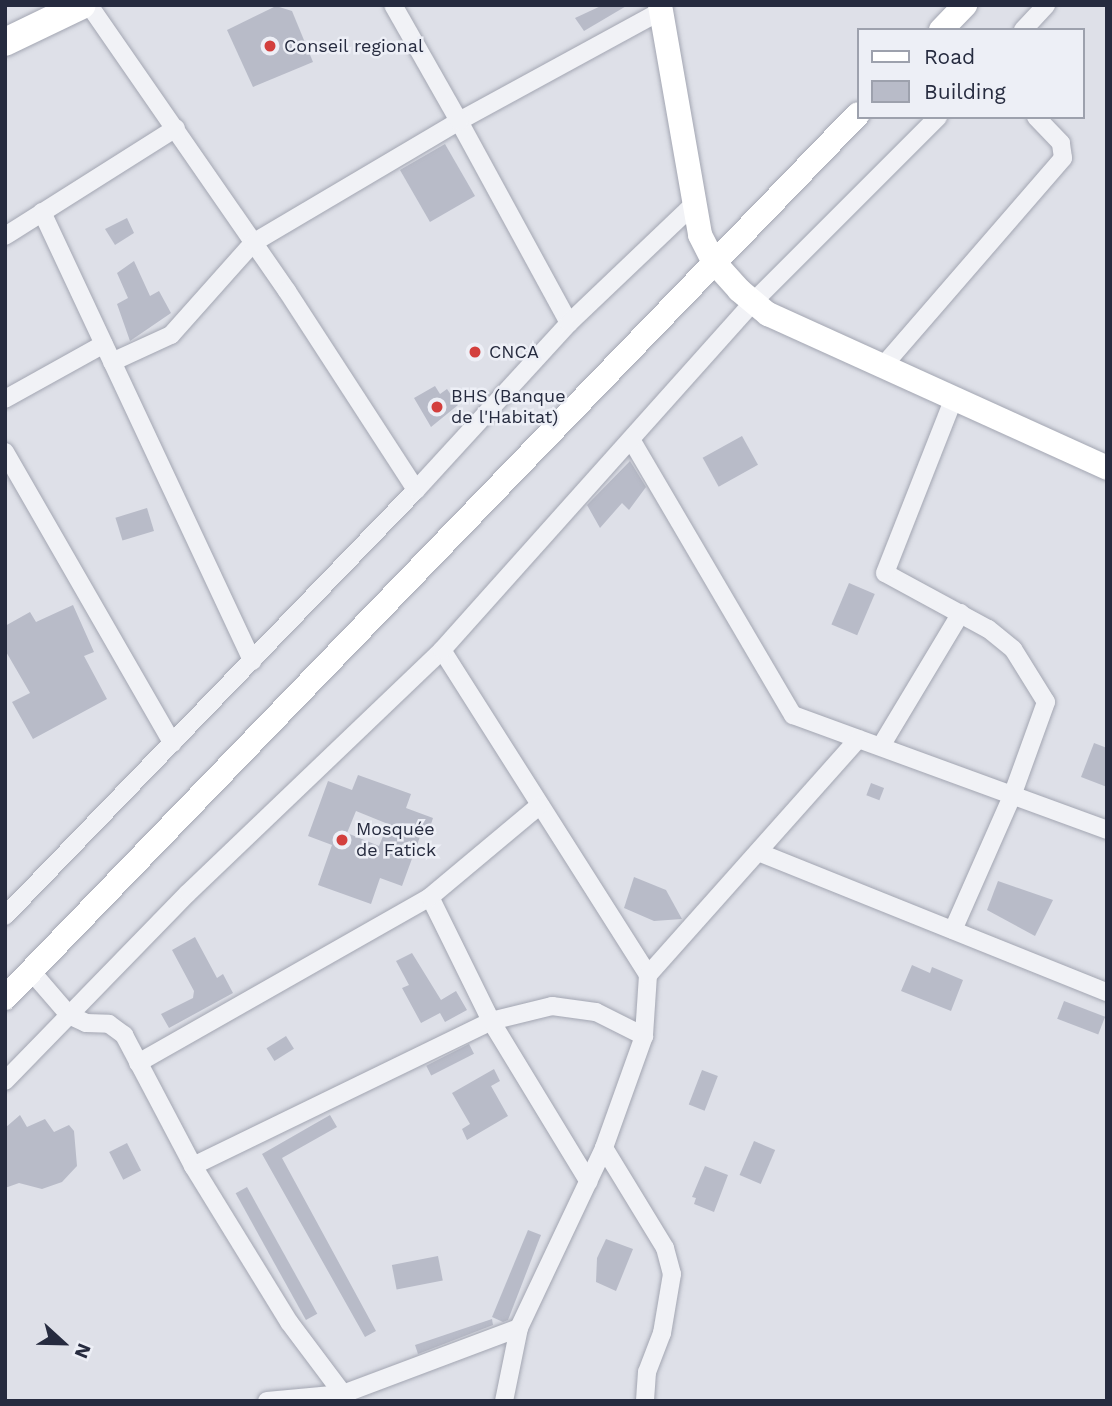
<!DOCTYPE html>
<html>
<head>
<meta charset="utf-8">
<style>
	body { margin:0 }
	#map { position:relative; width:1112px; height:1406px; overflow:hidden; background:#dee0e8; font-family:"Work Sans",sans-serif }
	div>[style] { position:absolute }
	.building>* { inset:0; background:#b8bbc8; transform-origin:0 0 }
	.roads { filter:drop-shadow(0 0 2px #a3a6b2) drop-shadow(0 0 2px #a3a6b2) }
	.street>* { height:18px; margin:-9px; padding:0 9px; transform-origin:9px; border-radius:9px; background:#f1f2f6 }
	.secondary>* { height:24px; margin:-12px; padding:0 12px; transform-origin:12px; border-radius:12px; background:#fff }
	.primary>* { height:28px; margin:-14px; padding:0 14px; transform-origin:14px; border-radius:14px; background:#fff }
	.dots>* { width:19px; height:19px; translate:-50% -50%; box-sizing:border-box; border:4px solid #edeff6; border-radius:50% }
	span { translate:-50% -50%; white-space:nowrap; text-align:center; line-height:1.15; -webkit-text-stroke:5px #edeff6; paint-order:stroke }
	.poi-label { font-size:18px; color:#262b3f }
	.left { translate:0 -50%; text-align:left }
	.frame { position:absolute; inset:0; border:7px solid #262b3f; pointer-events:none }
	.legend { position:absolute; left:857px; top:28px; width:228px; height:91px; box-sizing:border-box; background:#edeff6; border:2px solid #9da1ad; margin:0; padding:9px 12px; list-style:none; font-size:21px; color:#262b3f }
	.legend li { display:flex; align-items:center; gap:14px; height:35px }
	.legend b { width:35px; border:2px solid #9da1ad }
	.north { position:absolute; left:28px; top:1308px; width:70px; height:70px; -webkit-text-stroke:5px #edeff6; paint-order:stroke; rotate:112deg; font-size:19px; font-weight:700; line-height:28px; text-align:center; color:#262b3f }
	.north::after { content:''; display:block; margin:auto; width:24px; height:32px; background:#262b3f; clip-path:polygon(50% 0,100% 100%,50% 72%,0 100%) }
</style>
</head>
<body>
<div id="map">
	<div class="building">
		<div style="clip-path:polygon(603px 5px,628px 5px,584px 31px,575px 18px)"></div>
		<div style="clip-path:polygon(276px 6px,292px 11px,313px 62px,253px 87px,227px 30px)"></div>
		<div style="left:445px;top:144px;width:60px;height:52px;rotate:60deg"></div>
		<div style="clip-path:polygon(127px 218px,134px 233px,115px 245px,105px 229px)"></div>
		<div style="clip-path:polygon(134px 261px,150px 296px,159px 291px,171px 313px,130px 341px,117px 304px,128px 298px,117px 273px)"></div>
		<div style="clip-path:polygon(435px 386px,440px 394px,447px 389px,458px 405px,431px 427px,414px 398px)"></div>
		<div style="left:742px;top:436px;width:33px;height:45px;rotate:61deg"></div>
		<div style="clip-path:polygon(630px 461px,646px 487px,629px 510px,622px 503px,600px 528px,587px 505px)"></div>
		<div style="left:147px;top:508px;width:24px;height:33px;rotate:73deg"></div>
		<div style="left:849px;top:583px;width:28px;height:45px;rotate:23deg"></div>
		<div style="clip-path:polygon(73px 605px,94px 652px,84px 656px,107px 699px,33px 739px,12px 702px,30px 693px,5px 650px,5px 626px,30px 612px,36px 622px)"></div>
		<div style="clip-path:polygon(1094px 743px,1107px 748px,1107px 787px,1081px 777px)"></div>
		<div style="clip-path:polygon(evenodd,358px 775px,411px 794px,406px 808px,433px 818px,427px 836px,421px 834px,402px 886px,380px 878px,371px 904px,318px 885px,332px 845px,308px 836px,328px 781px,352px 790px,358px 775px,356px 811px,388px 824px,379px 846px,347px 833px,356px 811px)"></div>
		<div style="left:871px;top:783px;width:14px;height:13px;rotate:21deg"></div>
		<div style="clip-path:polygon(634px 877px,666px 890px,682px 919px,654px 921px,624px 908px)"></div>
		<div style="clip-path:polygon(998px 881px,1053px 900px,1035px 936px,987px 910px)"></div>
		<div style="clip-path:polygon(195px 937px,217px 978px,223px 974px,233px 993px,169px 1028px,161px 1014px,193px 998px,194px 991px,172px 950px)"></div>
		<div style="clip-path:polygon(412px 953px,441px 1000px,456px 991px,467px 1010px,445px 1022px,440px 1013px,421px 1023px,402px 988px,409px 985px,396px 961px)"></div>
		<div style="clip-path:polygon(912px 965px,930px 973px,932px 967px,963px 980px,951px 1011px,901px 991px)"></div>
		<div style="left:1064px;top:1001px;width:44px;height:19px;rotate:21deg"></div>
		<div style="left:286px;top:1036px;width:15px;height:23px;rotate:58deg"></div>
		<div style="left:469px;top:1044px;width:11px;height:48px;rotate:63deg"></div>
		<div style="clip-path:polygon(494px 1069px,500px 1081px,491px 1086px,508px 1116px,467px 1140px,462px 1129px,470px 1124px,452px 1093px)"></div>
		<div style="left:702px;top:1070px;width:17px;height:37px;rotate:21deg"></div>
		<div style="clip-path:polygon(20px 1115px,27px 1127px,45px 1119px,54px 1132px,69px 1125px,74px 1131px,77px 1166px,62px 1182px,42px 1189px,19px 1183px,5px 1188px,5px 1128px)"></div>
		<div style="clip-path:polygon(330px 1115px,337px 1127px,282px 1158px,376px 1331px,365px 1337px,262px 1154px)"></div>
		<div style="left:754px;top:1141px;width:23px;height:37px;rotate:23deg"></div>
		<div style="left:127px;top:1143px;width:31px;height:20px;rotate:63deg"></div>
		<div style="clip-path:polygon(705px 1166px,728px 1175px,714px 1212px,694px 1204px,696px 1198px,692px 1197px)"></div>
		<div style="left:247px;top:1187px;width:145px;height:13px;rotate:61deg"></div>
		<div style="clip-path:polygon(528px 1230px,541px 1235px,508px 1320px,503px 1322px,492px 1317px)"></div>
		<div style="clip-path:polygon(606px 1239px,633px 1249px,616px 1291px,596px 1282px,597px 1258px)"></div>
		<div style="left:438px;top:1256px;width:25px;height:47px;rotate:79deg"></div>
		<div style="clip-path:polygon(492px 1319px,493px 1325px,418px 1354px,415px 1345px)"></div>
	</div>
	<div class="roads">
		<div class="street">
			<div style="left:89px;top:5px;width:348px;rotate:55.3deg"></div>
			<div style="left:287px;top:291px;width:237px;rotate:57deg"></div>
			<div style="left:1023px;top:30px;width:34px;rotate:-47deg"></div>
			<div style="left:42px;top:212px;width:496px;rotate:64.9deg"></div>
			<div style="left:5px;top:236px;width:202px;rotate:-32.3deg"></div>
			<div style="left:569px;top:323px;width:230px;rotate:-118.6deg"></div>
			<div style="left:459px;top:121px;width:230px;rotate:-28.6deg"></div>
			<div style="left:112px;top:362px;width:65px;rotate:-24.6deg"></div>
			<div style="left:171px;top:335px;width:123px;rotate:-48.3deg"></div>
			<div style="left:253px;top:243px;width:239px;rotate:-30.6deg"></div>
			<div style="left:459px;top:121px;width:133px;rotate:-119.6deg"></div>
			<div style="left:883px;top:366px;width:275px;rotate:-49.1deg"></div>
			<div style="left:1063px;top:158px;width:15px;rotate:-98deg"></div>
			<div style="left:1061px;top:143px;width:36px;rotate:-134deg"></div>
			<div style="left:5px;top:399px;width:113px;rotate:-29.1deg"></div>
			<div style="left:632px;top:441px;width:318px;rotate:59.6deg"></div>
			<div style="left:793px;top:715px;width:334px;rotate:20.1deg"></div>
			<div style="left:5px;top:452px;width:336px;rotate:60.1deg"></div>
			<div style="left:442px;top:650px;width:385px;rotate:57.6deg"></div>
			<div style="left:648px;top:975px;width:61px;rotate:93.8deg"></div>
			<div style="left:644px;top:1036px;width:119px;rotate:109.7deg"></div>
			<div style="left:604px;top:1148px;width:199px;rotate:115.3deg"></div>
			<div style="left:519px;top:1328px;width:75px;rotate:101.6deg"></div>
			<div style="left:881px;top:746px;width:155px;rotate:-59deg"></div>
			<div style="left:758px;top:852px;width:376px;rotate:21.9deg"></div>
			<div style="left:430px;top:897px;width:138px;rotate:63.8deg"></div>
			<div style="left:491px;top:1021px;width:188px;rotate:58.7deg"></div>
			<div style="left:5px;top:916px;width:592px;rotate:-46.03deg"></div>
			<div style="left:416px;top:490px;width:226px;rotate:-47.5deg"></div>
			<div style="left:569px;top:323px;width:171px;rotate:-43.6deg"></div>
			<div style="left:953px;top:930px;width:146px;rotate:-66.2deg"></div>
			<div style="left:1012px;top:796px;width:100px;rotate:-70.1deg"></div>
			<div style="left:1046px;top:702px;width:62px;rotate:-121.9deg"></div>
			<div style="left:1013px;top:649px;width:32px;rotate:-141deg"></div>
			<div style="left:988px;top:629px;width:117px;rotate:-151.5deg"></div>
			<div style="left:885px;top:573px;width:186px;rotate:-68.5deg"></div>
			<div style="left:31px;top:971px;width:58px;rotate:49.2deg"></div>
			<div style="left:69px;top:1015px;width:19px;rotate:25deg"></div>
			<div style="left:86px;top:1023px;width:23px;rotate:2deg"></div>
			<div style="left:109px;top:1024px;width:19px;rotate:36deg"></div>
			<div style="left:124px;top:1035px;width:148px;rotate:62.2deg"></div>
			<div style="left:193px;top:1166px;width:183px;rotate:58.4deg"></div>
			<div style="left:289px;top:1322px;width:90px;rotate:53.1deg"></div>
			<div style="left:648px;top:975px;width:316px;rotate:-48.3deg"></div>
			<div style="left:138px;top:1063px;width:336px;rotate:-29.6deg"></div>
			<div style="left:430px;top:897px;width:143px;rotate:-39.9deg"></div>
			<div style="left:5px;top:1081px;width:262px;rotate:-45.8deg"></div>
			<div style="left:188px;top:893px;width:352px;rotate:-43.7deg"></div>
			<div style="left:442px;top:650px;width:467px;rotate:-48.2deg"></div>
			<div style="left:753px;top:302px;width:262px;rotate:-45deg"></div>
			<div style="left:604px;top:1148px;width:117px;rotate:58.6deg"></div>
			<div style="left:665px;top:1248px;width:27px;rotate:75deg"></div>
			<div style="left:672px;top:1274px;width:60px;rotate:99.6deg"></div>
			<div style="left:662px;top:1333px;width:42px;rotate:111deg"></div>
			<div style="left:647px;top:1372px;width:29px;rotate:94deg"></div>
			<div style="left:193px;top:1166px;width:331px;rotate:-25.9deg"></div>
			<div style="left:491px;top:1021px;width:63px;rotate:-13.8deg"></div>
			<div style="left:552px;top:1006px;width:44px;rotate:7.8deg"></div>
			<div style="left:596px;top:1012px;width:54px;rotate:26.6deg"></div>
			<div style="left:267px;top:1401px;width:76px;rotate:-5.3deg"></div>
			<div style="left:343px;top:1394px;width:188px;rotate:-20.6deg"></div>
		</div>
		<div class="secondary">
			<div style="left:660px;top:5px;width:233px;rotate:80.1deg"></div>
			<div style="left:700px;top:235px;width:30px;rotate:63deg"></div>
			<div style="left:714px;top:262px;width:38px;rotate:48deg"></div>
			<div style="left:739px;top:290px;width:38px;rotate:40deg"></div>
			<div style="left:768px;top:314px;width:372px;rotate:24.4deg"></div>
			<div style="left:941px;top:30px;width:35px;rotate:-46deg"></div>
			<div style="left:5px;top:998px;width:1228px;rotate:-46.02deg"></div>
		</div>
		<div class="primary">
			<div style="left:5px;top:42px;width:85px;rotate:-25.7deg"></div>
		</div>
	</div>
	<div class="dots">
		<div style="left:270px;top:46px;background:#d33f3d"></div>
		<div style="left:475px;top:352px;background:#d33f3d"></div>
		<div style="left:437px;top:407px;background:#d33f3d"></div>
		<div style="left:342px;top:840px;background:#d33f3d"></div>
	</div>
	<div class="poi-label">
		<span class="left" style="left:284px;top:46px">Conseil regional</span>
		<span class="left" style="left:489px;top:352px">CNCA</span>
		<span class="left" style="left:451px;top:407px">BHS (Banque<br>de l'Habitat)</span>
		<span class="left" style="left:356px;top:840px">Mosquée<br>de Fatick</span>
	</div>
	<div class="frame"></div>
	<ul class="legend">
	<li><b style="height:9px;background:#fff"></b>Road</li>
	<li><b style="height:19px;background:#b8bbc8"></b>Building</li>
	</ul>
	<div class="north">N</div>
</div>
</body>
</html>
